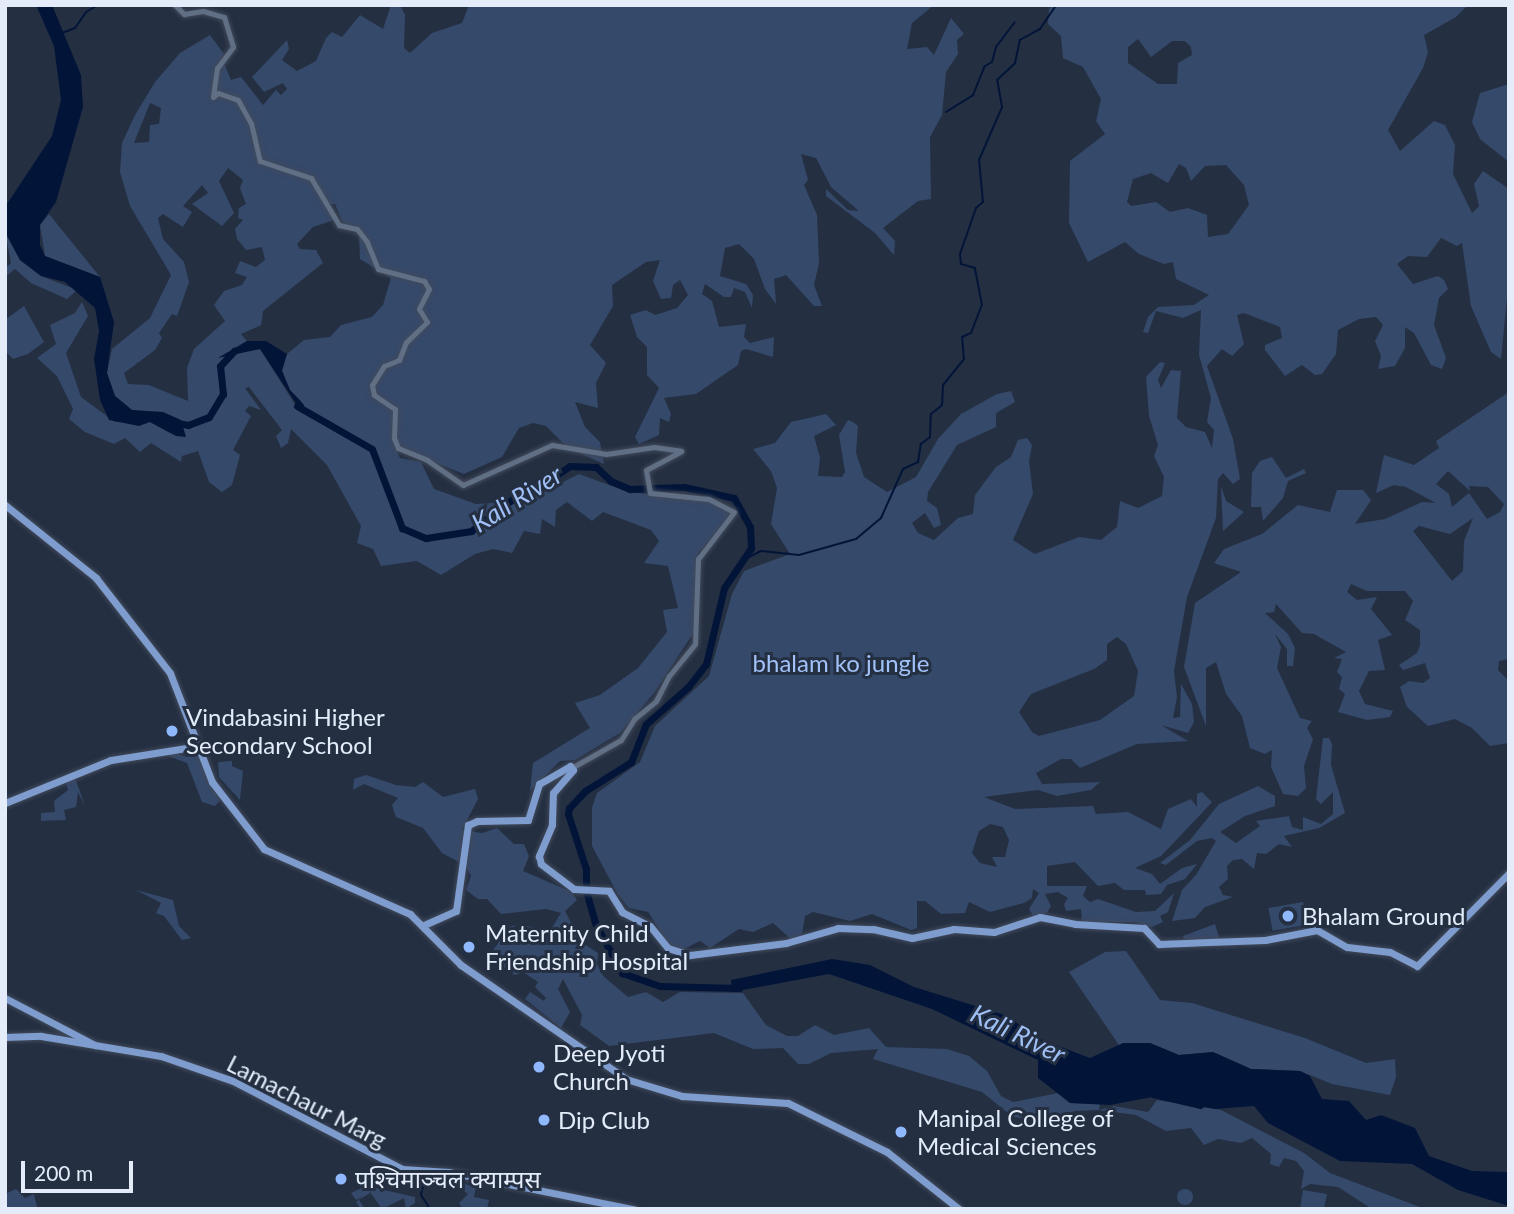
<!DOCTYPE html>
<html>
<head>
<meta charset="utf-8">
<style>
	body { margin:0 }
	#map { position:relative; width:1514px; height:1214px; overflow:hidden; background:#242f42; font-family:Lato,"Noto Sans Devanagari",sans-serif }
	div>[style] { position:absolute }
	.green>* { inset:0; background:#35496b; transform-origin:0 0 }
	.round { border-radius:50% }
	.water>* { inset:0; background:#021539 }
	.stream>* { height:2px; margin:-1px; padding:0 1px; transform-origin:1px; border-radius:1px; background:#021539 }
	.river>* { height:7px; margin:-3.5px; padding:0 3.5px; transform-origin:3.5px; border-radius:3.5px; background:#021539 }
	.roads { filter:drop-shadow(0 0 2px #414a5b) drop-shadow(0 0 2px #414a5b) }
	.minor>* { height:5px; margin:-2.5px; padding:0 2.5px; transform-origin:2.5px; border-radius:2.5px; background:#616f85 }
	.major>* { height:7px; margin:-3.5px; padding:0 3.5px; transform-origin:3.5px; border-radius:3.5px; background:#7e9dce }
	.dots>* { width:19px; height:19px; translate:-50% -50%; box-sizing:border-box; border:4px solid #242f42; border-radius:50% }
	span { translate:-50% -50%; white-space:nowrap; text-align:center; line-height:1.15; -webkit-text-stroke:6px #242f42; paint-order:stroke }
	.park-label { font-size:24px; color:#a1c2f8 }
	.poi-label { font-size:24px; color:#e4ecf9 }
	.left { translate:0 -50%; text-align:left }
	.street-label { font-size:24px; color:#e4ecf9 }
	.water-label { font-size:26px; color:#9fbff5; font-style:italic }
	.frame { position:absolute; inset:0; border:7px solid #e4ecf9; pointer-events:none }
	.scale { position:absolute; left:21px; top:1161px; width:112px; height:32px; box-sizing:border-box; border:4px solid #e4ecf9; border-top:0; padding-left:9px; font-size:21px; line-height:24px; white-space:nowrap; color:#e4ecf9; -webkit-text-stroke:5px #242f42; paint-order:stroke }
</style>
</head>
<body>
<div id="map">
	<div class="green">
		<div style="clip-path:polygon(evenodd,391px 5px,400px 5px,405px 15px,404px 48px,410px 53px,432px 33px,462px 23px,469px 5px,934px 5px,912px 23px,907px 49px,927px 47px,934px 55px,951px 18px,964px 34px,957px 40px,958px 54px,946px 72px,942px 115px,930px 137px,931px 199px,918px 201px,883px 228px,895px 241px,894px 255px,875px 233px,826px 196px,826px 189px,848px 210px,859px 211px,831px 187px,816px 158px,801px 154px,808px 180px,804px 185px,817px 215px,819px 263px,814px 285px,822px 306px,814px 306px,786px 275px,774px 279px,776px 304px,765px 289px,754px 259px,739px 244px,725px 248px,720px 276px,746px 284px,753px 295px,752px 308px,745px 292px,734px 288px,731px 297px,724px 297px,705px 284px,702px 294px,712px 301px,719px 327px,746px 324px,744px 337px,750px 343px,774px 337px,773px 357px,746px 349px,741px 351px,738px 365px,696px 394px,664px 398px,671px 414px,669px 422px,660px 418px,659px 435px,639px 444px,635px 437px,659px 388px,647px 375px,647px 347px,637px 337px,630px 315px,646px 310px,655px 315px,677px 308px,688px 295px,680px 280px,673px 285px,671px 298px,661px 299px,653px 281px,660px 260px,646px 262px,612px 285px,613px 306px,590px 345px,606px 363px,596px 383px,598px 408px,575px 402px,585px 427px,600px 442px,604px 464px,568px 448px,546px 426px,533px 423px,519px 428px,502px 457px,464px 474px,395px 447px,400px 458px,421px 462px,434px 489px,476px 504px,525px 501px,579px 474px,628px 492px,709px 500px,731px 509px,728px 520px,698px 553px,694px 632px,654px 693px,620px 733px,575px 760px,560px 761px,530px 791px,533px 763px,590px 728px,575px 703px,600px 695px,638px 668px,667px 632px,663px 610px,678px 608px,668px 566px,644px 563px,659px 541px,651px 530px,603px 512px,592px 521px,567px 502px,556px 510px,555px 527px,542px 519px,540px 534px,524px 531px,512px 553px,493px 549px,475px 554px,441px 575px,417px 561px,381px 566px,373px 549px,357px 543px,361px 526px,327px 465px,291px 429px,288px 443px,281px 448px,276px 436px,282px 430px,249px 387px,245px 388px,261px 410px,249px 406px,245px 411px,251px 416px,233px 450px,240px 455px,232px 485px,222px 492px,209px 482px,198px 451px,182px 456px,181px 462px,151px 443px,140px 452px,125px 438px,114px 444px,85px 432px,69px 419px,73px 409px,57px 376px,37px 358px,56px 344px,50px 325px,75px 313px,82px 302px,88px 316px,66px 353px,81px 397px,115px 422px,150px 422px,170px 433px,172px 416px,132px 410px,115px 396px,107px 373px,112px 349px,150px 318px,171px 275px,130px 206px,120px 172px,122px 143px,135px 115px,155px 82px,180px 53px,210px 35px,224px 54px,215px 70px,224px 63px,231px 80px,241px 77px,263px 105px,276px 90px,281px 95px,287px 89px,283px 83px,264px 92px,252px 77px,287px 40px,289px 49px,282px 60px,297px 71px,316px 61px,326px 38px,332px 32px,342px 37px,360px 15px,383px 29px,391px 5px,150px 103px,161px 108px,159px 124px,150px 125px,149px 142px,134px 143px,150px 103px,391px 5px,228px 168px,243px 180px,240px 188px,246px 204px,239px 208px,238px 218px,243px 220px,235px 229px,237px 239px,246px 250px,262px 247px,265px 260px,256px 267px,240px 261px,235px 273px,247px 277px,242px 285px,224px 291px,214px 305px,225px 321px,194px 349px,187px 368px,188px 401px,149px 385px,128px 384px,124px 373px,155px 350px,162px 338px,159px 333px,172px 314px,177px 316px,189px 282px,184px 262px,163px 239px,158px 218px,163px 214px,183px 227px,192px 212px,183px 206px,202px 185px,208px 193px,192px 204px,222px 226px,234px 213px,219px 181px,228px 168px,391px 5px,329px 204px,335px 204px,342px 221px,359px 234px,360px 259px,391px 278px,383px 305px,372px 317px,341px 325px,330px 337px,304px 340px,287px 354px,281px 368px,290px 390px,301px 401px,299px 411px,260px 349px,220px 357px,247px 341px,241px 334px,261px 325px,263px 311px,323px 263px,316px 250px,300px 249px,297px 244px,313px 227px,334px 220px,329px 204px)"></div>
		<div style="clip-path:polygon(evenodd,1468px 5px,1456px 17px,1424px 35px,1428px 52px,1423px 68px,1388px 130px,1400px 151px,1434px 121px,1445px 125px,1455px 145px,1453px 174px,1472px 213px,1479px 206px,1474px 184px,1483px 171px,1509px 189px,1509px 277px,1501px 359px,1491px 352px,1471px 306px,1462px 243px,1457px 246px,1441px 238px,1427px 257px,1408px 256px,1397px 264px,1413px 284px,1438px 276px,1444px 280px,1448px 289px,1439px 298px,1434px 325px,1446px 358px,1442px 369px,1431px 365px,1414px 333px,1405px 327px,1405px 348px,1395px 366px,1378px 369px,1381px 356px,1375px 341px,1383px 325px,1376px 317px,1359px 319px,1338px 330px,1336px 354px,1322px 374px,1315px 375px,1302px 365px,1285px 376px,1265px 350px,1265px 345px,1282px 338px,1280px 327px,1244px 313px,1237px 315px,1244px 344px,1232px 356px,1222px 349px,1207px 366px,1233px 439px,1240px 479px,1233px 484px,1223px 473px,1218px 479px,1216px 518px,1187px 597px,1174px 671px,1177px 697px,1173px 718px,1180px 717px,1181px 684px,1192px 704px,1194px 722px,1188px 733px,1161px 725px,1188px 741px,1137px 744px,1080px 768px,1071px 759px,1061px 759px,1036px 773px,1042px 784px,1100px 782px,1091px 790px,1057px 796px,1038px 790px,984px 797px,1015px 809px,1093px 806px,1096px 814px,1128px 812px,1161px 829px,1168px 809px,1191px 799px,1197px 807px,1197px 794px,1202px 792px,1212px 802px,1201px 814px,1161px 856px,1135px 868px,1152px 874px,1160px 884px,1182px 868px,1197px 864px,1185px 879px,1167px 885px,1161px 894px,1146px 895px,1145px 890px,1124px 890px,1115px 883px,1098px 886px,1075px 862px,1047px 866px,1047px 886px,1087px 886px,1083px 896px,1090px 902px,1098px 899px,1136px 912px,1155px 911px,1174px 893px,1168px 912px,1160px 916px,1163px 922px,1152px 927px,1135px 922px,1082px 922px,1081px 909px,1066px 911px,1064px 904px,1068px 898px,1058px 892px,1045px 894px,1051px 906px,1047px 913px,1033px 916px,1029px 909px,1039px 893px,1033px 889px,1032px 898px,1024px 903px,990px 912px,969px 902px,965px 913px,941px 914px,925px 901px,917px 901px,917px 928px,911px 930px,872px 914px,850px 921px,813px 912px,805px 916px,802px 934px,791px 939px,773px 923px,753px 932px,739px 929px,710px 948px,700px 941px,682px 950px,669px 945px,648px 912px,629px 908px,617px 893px,592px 846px,592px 808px,597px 793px,640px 762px,655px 726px,709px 676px,732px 594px,744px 571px,790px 554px,771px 524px,777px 488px,771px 471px,753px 449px,775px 443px,791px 422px,826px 414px,836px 425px,814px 436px,820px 458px,818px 476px,842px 477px,845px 472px,839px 435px,848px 420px,853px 422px,858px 426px,856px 453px,864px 477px,887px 492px,916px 477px,938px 439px,961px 414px,997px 394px,1011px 391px,1015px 402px,996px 413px,996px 427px,957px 445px,928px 492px,927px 501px,937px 508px,941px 525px,934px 528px,925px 513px,912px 523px,918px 533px,934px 540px,958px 518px,973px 514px,975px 495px,996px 467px,1011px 457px,1018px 440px,1027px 438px,1032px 445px,1029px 461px,1033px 494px,1013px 540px,1035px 554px,1079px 537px,1101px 540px,1117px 527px,1120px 501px,1138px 508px,1162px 496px,1164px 477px,1154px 456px,1158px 445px,1149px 416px,1146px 377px,1160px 362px,1165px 363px,1158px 380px,1161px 388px,1171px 370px,1181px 371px,1177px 418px,1186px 427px,1205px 432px,1212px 448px,1214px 430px,1207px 422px,1211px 398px,1199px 355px,1201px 310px,1183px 318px,1156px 311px,1148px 333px,1143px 332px,1148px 317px,1158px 307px,1194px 305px,1209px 295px,1176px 279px,1173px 262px,1164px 264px,1139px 254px,1125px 242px,1088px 262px,1069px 223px,1070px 161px,1105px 134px,1096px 121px,1101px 99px,1083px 67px,1063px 58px,1061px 36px,1048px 24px,1049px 9px,1053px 5px,1468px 5px,1138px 39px,1151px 57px,1172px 41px,1185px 41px,1191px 47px,1192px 55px,1178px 63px,1177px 84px,1158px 84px,1128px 63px,1128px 47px,1138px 39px,1468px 5px,1179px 164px,1186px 168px,1191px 181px,1205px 166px,1226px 165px,1244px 185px,1249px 205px,1228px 234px,1208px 237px,1207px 215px,1188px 208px,1170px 212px,1156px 202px,1131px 206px,1127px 202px,1133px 179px,1151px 173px,1168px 183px,1179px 164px,1468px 5px,1117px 637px,1126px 644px,1138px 671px,1134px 696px,1100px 720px,1039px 736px,1032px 732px,1019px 712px,1031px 694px,1094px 669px,1107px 660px,1107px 644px,1117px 637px,1468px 5px,990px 824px,1003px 827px,1009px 840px,1005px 857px,992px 857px,997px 867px,980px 863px,972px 853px,979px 831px,990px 824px)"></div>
		<div style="clip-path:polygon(1509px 84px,1509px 162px,1480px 139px,1472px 122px,1480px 93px)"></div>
		<div style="clip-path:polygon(49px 214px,100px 277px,45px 256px,40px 225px)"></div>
		<div style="clip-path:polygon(5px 232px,20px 260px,41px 276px,77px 290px,67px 299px,31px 283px,15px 269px,5px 277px,5px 268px,11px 263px)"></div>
		<div style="clip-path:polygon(24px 306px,44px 342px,28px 354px,13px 359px,5px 351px,5px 320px)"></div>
		<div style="clip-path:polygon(evenodd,1509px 392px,1509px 659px,1499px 661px,1498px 670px,1509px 681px,1509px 743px,1490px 746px,1472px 728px,1455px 719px,1428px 726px,1407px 707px,1400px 687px,1409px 681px,1423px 683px,1430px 678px,1425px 663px,1403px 670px,1399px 665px,1417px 653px,1420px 645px,1420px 630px,1405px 620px,1413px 601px,1405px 591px,1367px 591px,1351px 584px,1347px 592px,1357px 600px,1377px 597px,1371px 609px,1392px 635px,1378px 640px,1385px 670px,1369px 671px,1359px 691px,1365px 704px,1393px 711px,1390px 717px,1367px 720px,1338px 712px,1345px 694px,1339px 689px,1342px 677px,1337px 672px,1342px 659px,1334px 658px,1346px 652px,1314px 634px,1302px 633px,1276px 604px,1274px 612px,1265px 613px,1288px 634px,1295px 648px,1293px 666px,1287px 666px,1287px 649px,1275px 634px,1281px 647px,1277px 668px,1300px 718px,1312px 721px,1307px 728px,1313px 739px,1304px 766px,1306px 788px,1298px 796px,1283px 794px,1271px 767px,1272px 750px,1265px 754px,1250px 748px,1242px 716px,1226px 694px,1216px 662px,1206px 668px,1206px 726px,1184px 667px,1195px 603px,1241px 572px,1214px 563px,1224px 549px,1262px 534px,1298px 505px,1330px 512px,1337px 490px,1363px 490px,1371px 500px,1355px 524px,1385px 519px,1422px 502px,1436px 503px,1406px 487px,1394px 485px,1376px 493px,1384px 455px,1414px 465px,1439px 448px,1436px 441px,1509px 392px,1448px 471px,1470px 491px,1469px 486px,1488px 487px,1504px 504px,1500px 512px,1487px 519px,1469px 493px,1452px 507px,1449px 494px,1436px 484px,1448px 471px,1509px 392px,1473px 518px,1464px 541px,1463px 571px,1452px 581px,1413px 531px,1419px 526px,1450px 534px,1473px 518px)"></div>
		<div style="clip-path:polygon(1272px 457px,1286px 478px,1304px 469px,1306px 473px,1288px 481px,1283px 498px,1263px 521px,1261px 507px,1251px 507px,1252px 473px,1260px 461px)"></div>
		<div style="clip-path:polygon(1221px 486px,1226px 501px,1244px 512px,1223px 531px)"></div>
		<div style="clip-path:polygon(1323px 738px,1329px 738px,1332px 744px,1331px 765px,1345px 813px,1319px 828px,1284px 836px,1292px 847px,1279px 844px,1266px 854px,1257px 853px,1254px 869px,1242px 859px,1233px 860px,1227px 866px,1228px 879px,1219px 887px,1223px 895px,1233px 897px,1205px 907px,1195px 918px,1172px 921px,1182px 890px,1196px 875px,1216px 841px,1212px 838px,1197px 841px,1166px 865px,1160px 863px,1190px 840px,1219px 804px,1258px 786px,1275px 796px,1275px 806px,1245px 816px,1220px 832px,1236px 843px,1260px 826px,1256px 821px,1289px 816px,1292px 827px,1303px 830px,1303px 817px,1321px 824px,1333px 814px,1333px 792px,1321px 804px,1316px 799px)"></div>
		<div style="clip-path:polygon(171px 752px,187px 757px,198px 754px,211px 787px,221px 799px,215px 806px,202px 802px,187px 763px,160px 753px)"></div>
		<div style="clip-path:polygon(232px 761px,232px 766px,243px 771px,240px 800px,219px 777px,218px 762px)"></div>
		<div style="clip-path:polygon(74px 775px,85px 806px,78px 792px,76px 807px,64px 810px,66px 820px,41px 821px,41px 813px,55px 812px,54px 801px,68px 790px,65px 779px)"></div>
		<div style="clip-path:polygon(366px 775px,396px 785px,415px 787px,423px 782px,443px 797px,475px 789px,478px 799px,462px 830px,482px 833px,497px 828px,514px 844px,524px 844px,529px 856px,523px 871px,572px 892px,577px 900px,565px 911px,581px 942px,598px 953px,597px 964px,603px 976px,628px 997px,646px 992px,663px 1002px,680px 992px,743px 993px,766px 1025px,787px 1036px,798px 1036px,815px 1025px,834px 1035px,869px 1028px,886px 1047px,947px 1049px,969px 1056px,987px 1071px,1001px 1096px,1013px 1102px,1058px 1093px,1070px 1103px,1100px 1104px,1099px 1110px,1114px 1106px,1148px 1112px,1157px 1100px,1221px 1110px,1304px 1153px,1330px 1173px,1425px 1209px,1372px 1209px,1338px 1187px,1310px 1184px,1301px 1189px,1304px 1171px,1296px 1161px,1284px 1158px,1279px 1167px,1270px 1164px,1271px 1154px,1252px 1138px,1241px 1143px,1218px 1139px,1204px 1145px,1191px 1128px,1166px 1131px,1136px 1115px,1098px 1110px,1075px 1111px,1051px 1121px,1013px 1117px,982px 1092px,873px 1059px,878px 1049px,831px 1053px,809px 1064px,798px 1064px,783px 1048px,753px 1049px,714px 1033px,609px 1046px,580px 1025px,582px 1015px,563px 979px,558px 989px,570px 1012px,561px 1028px,525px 999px,530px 992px,544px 1001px,546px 998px,535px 987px,538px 982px,523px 972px,515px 975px,488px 957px,510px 927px,515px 925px,510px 940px,514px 941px,527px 926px,550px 931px,561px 913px,546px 909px,501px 914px,487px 899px,478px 899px,466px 890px,471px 876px,466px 866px,442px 853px,423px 828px,396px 817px,392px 805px,398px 798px,364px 784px,353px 790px,354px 779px)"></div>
		<div style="clip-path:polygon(136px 890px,173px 900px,179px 926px,191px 938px,182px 940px,164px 916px,156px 913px,161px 903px)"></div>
		<div style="left:1303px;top:902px;width:23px;height:35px;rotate:80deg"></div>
		<div style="clip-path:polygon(1215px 924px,1220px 940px,1184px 939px,1183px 936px)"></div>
		<div style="clip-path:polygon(1126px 951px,1160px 1000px,1192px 1003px,1305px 1038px,1366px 1063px,1395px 1059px,1396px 1077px,1390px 1095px,1332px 1084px,1300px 1071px,1251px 1069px,1213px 1052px,1179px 1055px,1150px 1043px,1119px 1045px,1069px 972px,1105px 952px)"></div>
		<div style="clip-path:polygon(465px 1184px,476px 1187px,474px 1197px,489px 1200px,487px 1209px,463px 1209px,459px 1203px,468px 1194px,460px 1188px)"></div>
		<div style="clip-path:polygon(366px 1186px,415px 1197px,415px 1203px,406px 1209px,404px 1198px,382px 1209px,368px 1189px,370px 1193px,359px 1200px,365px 1209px,361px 1209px,356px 1202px,363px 1196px,356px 1200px,351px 1193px)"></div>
		<div class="round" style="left:1177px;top:1189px;width:16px;height:16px"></div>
		<div style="clip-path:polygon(16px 1189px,25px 1198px,34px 1194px,37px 1207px,5px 1209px,5px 1194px)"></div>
		<div style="clip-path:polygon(1303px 1190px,1327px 1194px,1324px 1209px,1300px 1209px)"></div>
	</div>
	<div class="water">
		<div style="clip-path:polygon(36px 5px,52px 5px,81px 75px,83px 107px,56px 202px,40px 225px,40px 245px,45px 256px,100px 277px,114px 322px,107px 373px,115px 396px,132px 410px,163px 412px,181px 420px,186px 437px,176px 436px,150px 422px,139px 426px,109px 420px,100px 400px,94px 359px,99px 331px,95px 308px,65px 282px,41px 276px,20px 260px,5px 232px,5px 207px,52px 136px,61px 100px,54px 46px)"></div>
		<div style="clip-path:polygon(247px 341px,266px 341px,287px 354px,282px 371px,290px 390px,304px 405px,303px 414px,260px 349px,218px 358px)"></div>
		<div style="clip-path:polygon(832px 959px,870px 965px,914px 987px,1008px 1016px,1035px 1037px,1090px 1058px,1123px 1043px,1150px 1043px,1179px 1055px,1213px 1052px,1251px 1069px,1300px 1071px,1310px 1076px,1322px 1099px,1349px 1101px,1366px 1120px,1381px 1115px,1415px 1128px,1429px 1156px,1472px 1171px,1509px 1172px,1509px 1206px,1458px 1190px,1412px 1164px,1340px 1161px,1268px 1123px,1254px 1106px,1215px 1109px,1152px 1097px,1110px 1105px,1070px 1103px,1038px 1078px,1038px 1060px,932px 1009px,829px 974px,732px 992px,731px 980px)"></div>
	</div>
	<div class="stream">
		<div style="left:62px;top:33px;width:14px;rotate:-21deg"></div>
		<div style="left:75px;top:28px;width:19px;rotate:-55deg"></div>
		<div style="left:86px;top:12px;width:14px;rotate:-30deg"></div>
		<div style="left:946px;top:112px;width:32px;rotate:-32deg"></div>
		<div style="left:973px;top:95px;width:31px;rotate:-68deg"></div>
		<div style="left:985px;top:66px;width:8px;rotate:-30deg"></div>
		<div style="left:992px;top:62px;width:16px;rotate:-75deg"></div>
		<div style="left:996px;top:47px;width:31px;rotate:-53deg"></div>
		<div style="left:747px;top:558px;width:16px;rotate:-27deg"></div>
		<div style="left:761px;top:551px;width:38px;rotate:6deg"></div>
		<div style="left:799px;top:555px;width:59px;rotate:-15.7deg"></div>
		<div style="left:856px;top:539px;width:33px;rotate:-40deg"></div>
		<div style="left:881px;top:518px;width:54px;rotate:-65.8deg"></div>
		<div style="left:903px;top:469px;width:17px;rotate:-25deg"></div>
		<div style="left:918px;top:462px;width:18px;rotate:-81deg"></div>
		<div style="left:921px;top:444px;width:11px;rotate:-38deg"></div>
		<div style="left:930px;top:437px;width:23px;rotate:-88deg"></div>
		<div style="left:931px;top:414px;width:14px;rotate:-39deg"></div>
		<div style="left:942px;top:405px;width:20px;rotate:-87deg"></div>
		<div style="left:943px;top:385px;width:33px;rotate:-51deg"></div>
		<div style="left:964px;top:359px;width:22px;rotate:-95deg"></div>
		<div style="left:962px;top:337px;width:10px;rotate:-24deg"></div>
		<div style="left:971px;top:333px;width:30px;rotate:-69deg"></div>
		<div style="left:982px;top:305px;width:38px;rotate:-101deg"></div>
		<div style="left:975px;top:268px;width:15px;rotate:-164deg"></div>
		<div style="left:961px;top:264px;width:10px;rotate:-96deg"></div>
		<div style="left:960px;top:254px;width:49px;rotate:-70.8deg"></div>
		<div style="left:976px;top:208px;width:9px;rotate:-41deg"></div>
		<div style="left:983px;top:202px;width:42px;rotate:-95.4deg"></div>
		<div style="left:979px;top:160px;width:58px;rotate:-66.5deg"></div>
		<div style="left:1002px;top:107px;width:27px;rotate:-100deg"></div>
		<div style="left:997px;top:80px;width:25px;rotate:-43deg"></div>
		<div style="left:1015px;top:63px;width:24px;rotate:-78deg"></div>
		<div style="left:1020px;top:40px;width:23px;rotate:-29deg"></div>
		<div style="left:1040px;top:29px;width:29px;rotate:-56deg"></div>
		<div style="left:326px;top:1133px;width:75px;rotate:27.9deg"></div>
		<div style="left:411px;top:1173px;width:50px;rotate:5.7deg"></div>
		<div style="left:425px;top:1177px;width:18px;rotate:103deg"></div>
		<div style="left:421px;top:1195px;width:17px;rotate:57deg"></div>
		<div style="left:423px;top:1208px;width:1px;rotate:45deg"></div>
	</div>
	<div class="river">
		<div style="left:297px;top:406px;width:86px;rotate:29.8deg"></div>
		<div style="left:372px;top:449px;width:85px;rotate:69.2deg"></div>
		<div style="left:402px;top:528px;width:26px;rotate:23deg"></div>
		<div style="left:426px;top:538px;width:46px;rotate:-8.8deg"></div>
		<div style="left:471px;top:531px;width:54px;rotate:-37.5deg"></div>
		<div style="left:514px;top:498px;width:9px;rotate:-6deg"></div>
		<div style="left:523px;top:497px;width:56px;rotate:-33.4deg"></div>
		<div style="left:570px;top:466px;width:26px;rotate:2deg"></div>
		<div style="left:596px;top:467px;width:21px;rotate:43deg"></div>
		<div style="left:611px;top:481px;width:21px;rotate:23deg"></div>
		<div style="left:630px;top:489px;width:54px;rotate:-2.1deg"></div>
		<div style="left:684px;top:487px;width:51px;rotate:12.4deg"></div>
		<div style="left:734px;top:498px;width:33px;rotate:61deg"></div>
		<div style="left:750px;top:527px;width:21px;rotate:87deg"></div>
		<div style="left:751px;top:548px;width:48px;rotate:124deg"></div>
		<div style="left:724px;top:588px;width:78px;rotate:103.3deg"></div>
		<div style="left:706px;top:664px;width:29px;rotate:128deg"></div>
		<div style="left:688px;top:687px;width:56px;rotate:138.6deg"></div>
		<div style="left:646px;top:724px;width:41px;rotate:111.5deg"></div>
		<div style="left:631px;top:762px;width:54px;rotate:147.8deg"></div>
		<div style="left:585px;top:791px;width:23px;rotate:133deg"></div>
		<div style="left:569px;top:808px;width:6px;rotate:99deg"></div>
		<div style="left:568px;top:814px;width:58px;rotate:71.9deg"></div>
		<div style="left:586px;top:869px;width:22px;rotate:90deg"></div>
		<div style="left:586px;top:891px;width:33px;rotate:74deg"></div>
		<div style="left:595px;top:923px;width:57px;rotate:61.6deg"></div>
		<div style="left:622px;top:973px;width:40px;rotate:18.9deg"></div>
		<div style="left:660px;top:986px;width:79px;rotate:1.5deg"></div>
		<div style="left:173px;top:422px;width:15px;rotate:11deg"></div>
		<div style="left:188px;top:425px;width:22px;rotate:-21deg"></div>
		<div style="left:209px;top:417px;width:27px;rotate:-59deg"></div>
		<div style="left:223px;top:394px;width:28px;rotate:-96deg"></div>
		<div style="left:220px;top:366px;width:21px;rotate:-47deg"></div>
		<div style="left:1153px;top:1094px;width:48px;rotate:13.2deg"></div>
		<div style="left:1200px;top:1105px;width:9px;rotate:-41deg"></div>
	</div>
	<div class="roads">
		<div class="minor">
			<div style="left:175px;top:5px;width:13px;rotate:45deg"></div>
			<div style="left:184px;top:14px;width:19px;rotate:-9deg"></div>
			<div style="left:203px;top:11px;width:22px;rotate:16deg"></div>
			<div style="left:224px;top:17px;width:31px;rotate:73deg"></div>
			<div style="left:233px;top:47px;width:26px;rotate:127deg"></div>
			<div style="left:217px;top:68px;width:29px;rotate:98deg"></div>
			<div style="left:213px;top:97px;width:6px;rotate:-39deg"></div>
			<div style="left:218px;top:93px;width:21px;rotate:19deg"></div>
			<div style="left:238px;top:100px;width:26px;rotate:61deg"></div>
			<div style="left:251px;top:123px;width:39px;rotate:77deg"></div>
			<div style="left:260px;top:161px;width:54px;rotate:18.4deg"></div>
			<div style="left:311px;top:178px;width:55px;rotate:59.2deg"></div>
			<div style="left:339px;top:225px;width:18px;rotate:13deg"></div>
			<div style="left:357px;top:229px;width:16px;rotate:52deg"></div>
			<div style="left:367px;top:242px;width:29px;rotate:68deg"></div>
			<div style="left:378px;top:269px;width:48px;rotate:14.6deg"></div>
			<div style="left:424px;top:281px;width:9px;rotate:58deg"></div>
			<div style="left:429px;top:289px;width:22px;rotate:117deg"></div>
			<div style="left:419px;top:309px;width:15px;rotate:58deg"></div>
			<div style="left:427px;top:322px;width:29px;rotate:136deg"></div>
			<div style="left:406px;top:342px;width:19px;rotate:111deg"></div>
			<div style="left:399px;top:360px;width:16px;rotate:158deg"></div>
			<div style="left:384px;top:366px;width:22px;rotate:122deg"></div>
			<div style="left:372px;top:385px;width:10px;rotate:79deg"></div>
			<div style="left:374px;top:395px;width:25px;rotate:34deg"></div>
			<div style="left:395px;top:409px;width:29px;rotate:92deg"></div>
			<div style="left:394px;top:438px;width:11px;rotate:68deg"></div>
			<div style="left:398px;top:448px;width:31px;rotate:22deg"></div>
			<div style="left:427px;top:460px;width:44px;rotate:34.8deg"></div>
			<div style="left:463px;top:485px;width:98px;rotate:-24.2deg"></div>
			<div style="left:552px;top:445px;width:55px;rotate:9.5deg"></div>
			<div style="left:606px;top:454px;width:49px;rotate:-8.3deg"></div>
			<div style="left:654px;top:447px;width:27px;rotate:8deg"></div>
			<div style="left:573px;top:767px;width:55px;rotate:-29.4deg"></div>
			<div style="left:621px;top:740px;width:25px;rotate:-58deg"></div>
			<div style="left:634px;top:719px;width:28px;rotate:-39deg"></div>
			<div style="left:656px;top:701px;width:28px;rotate:-63deg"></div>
			<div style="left:669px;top:676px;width:41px;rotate:-50.9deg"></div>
			<div style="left:695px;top:644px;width:85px;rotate:-88deg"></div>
			<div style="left:698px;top:559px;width:59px;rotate:-52.5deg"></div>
			<div style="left:734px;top:512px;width:29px;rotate:-153deg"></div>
			<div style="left:708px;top:499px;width:58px;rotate:-174.1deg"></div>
			<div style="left:650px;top:493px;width:23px;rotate:-100deg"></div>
			<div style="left:646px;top:470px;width:40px;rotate:-28deg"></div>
		</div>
		<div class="major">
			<div style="left:5px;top:505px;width:117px;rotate:38.7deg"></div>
			<div style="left:96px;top:578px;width:120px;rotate:52.1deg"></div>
			<div style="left:170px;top:673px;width:117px;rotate:68.9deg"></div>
			<div style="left:212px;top:782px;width:85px;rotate:52.2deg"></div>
			<div style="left:264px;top:849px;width:160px;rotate:24deg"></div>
			<div style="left:410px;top:914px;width:72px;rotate:45deg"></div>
			<div style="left:461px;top:965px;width:201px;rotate:34.6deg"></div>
			<div style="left:626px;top:1079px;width:59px;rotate:16.9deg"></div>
			<div style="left:682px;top:1096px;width:106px;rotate:3.8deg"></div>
			<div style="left:788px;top:1103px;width:110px;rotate:26.3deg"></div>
			<div style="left:887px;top:1152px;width:92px;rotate:38.4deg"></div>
			<div style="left:5px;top:803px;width:114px;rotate:-22.1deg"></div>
			<div style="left:111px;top:760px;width:89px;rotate:-9deg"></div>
			<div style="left:424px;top:925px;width:35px;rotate:-24deg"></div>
			<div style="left:456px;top:911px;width:87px;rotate:-82.1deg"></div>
			<div style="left:468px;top:825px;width:10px;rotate:-24deg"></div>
			<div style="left:477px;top:821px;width:51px;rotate:-1.1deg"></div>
			<div style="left:528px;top:820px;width:38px;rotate:-73deg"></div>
			<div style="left:539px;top:784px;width:36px;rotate:-30deg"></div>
			<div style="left:570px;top:766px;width:5px;rotate:53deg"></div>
			<div style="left:573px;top:770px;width:30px;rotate:131deg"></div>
			<div style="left:553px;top:793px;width:32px;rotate:92deg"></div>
			<div style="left:552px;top:825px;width:34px;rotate:113deg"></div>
			<div style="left:539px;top:856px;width:8px;rotate:76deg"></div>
			<div style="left:541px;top:864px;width:41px;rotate:37.1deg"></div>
			<div style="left:574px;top:889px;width:35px;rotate:3deg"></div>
			<div style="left:609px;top:891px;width:25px;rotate:58deg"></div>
			<div style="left:622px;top:912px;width:31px;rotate:27deg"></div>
			<div style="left:650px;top:926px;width:28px;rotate:51deg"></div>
			<div style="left:668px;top:948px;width:23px;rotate:18deg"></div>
			<div style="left:690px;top:955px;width:97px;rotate:-7.1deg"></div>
			<div style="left:786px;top:943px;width:54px;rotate:-16.1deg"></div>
			<div style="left:838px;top:928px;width:35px;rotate:2deg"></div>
			<div style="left:873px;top:929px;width:40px;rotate:13deg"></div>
			<div style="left:912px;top:938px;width:43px;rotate:-12.1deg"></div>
			<div style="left:954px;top:929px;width:40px;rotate:4.3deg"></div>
			<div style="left:994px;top:932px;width:48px;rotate:-18.1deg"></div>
			<div style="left:1040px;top:917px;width:36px;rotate:11deg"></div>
			<div style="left:1075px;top:924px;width:69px;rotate:3.3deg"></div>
			<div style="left:1144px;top:928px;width:22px;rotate:47deg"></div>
			<div style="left:1159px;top:944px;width:106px;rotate:-2.2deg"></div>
			<div style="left:1265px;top:940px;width:53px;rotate:-10.9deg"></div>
			<div style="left:1317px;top:930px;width:34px;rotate:30deg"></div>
			<div style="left:1347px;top:947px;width:43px;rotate:6.6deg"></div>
			<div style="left:1390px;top:952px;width:30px;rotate:27deg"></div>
			<div style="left:1417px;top:966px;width:131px;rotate:-45.3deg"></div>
			<div style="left:5px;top:998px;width:102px;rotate:27.6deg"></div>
			<div style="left:5px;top:1037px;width:36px;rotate:-2deg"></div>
			<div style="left:41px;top:1036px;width:122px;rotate:9.5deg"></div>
			<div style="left:161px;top:1056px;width:76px;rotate:19.1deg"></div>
			<div style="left:233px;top:1081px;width:191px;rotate:27.5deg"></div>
			<div style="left:402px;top:1169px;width:47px;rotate:3.7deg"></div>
			<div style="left:449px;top:1172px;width:188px;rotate:11.4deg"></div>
		</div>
	</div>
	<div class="dots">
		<div style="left:172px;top:731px;background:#8fb8fd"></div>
		<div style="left:1288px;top:916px;background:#8fb8fd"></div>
		<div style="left:469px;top:947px;background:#8fb8fd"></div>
		<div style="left:539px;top:1067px;background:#8fb8fd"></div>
		<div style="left:544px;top:1120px;background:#8fb8fd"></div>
		<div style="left:901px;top:1132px;background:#8fb8fd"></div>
		<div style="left:341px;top:1179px;background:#8fb8fd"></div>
	</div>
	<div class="park-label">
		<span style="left:841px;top:663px">bhalam ko jungle</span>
	</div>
	<div class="poi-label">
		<span class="left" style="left:186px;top:731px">Vindabasini Higher<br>Secondary School</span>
		<span class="left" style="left:1302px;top:916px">Bhalam Ground</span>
		<span class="left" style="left:485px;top:947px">Maternity Child<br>Friendship Hospital</span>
		<span class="left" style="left:553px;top:1067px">Deep Jyoti<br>Church</span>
		<span class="left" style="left:917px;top:1132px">Manipal College of<br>Medical Sciences</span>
		<span class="left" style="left:558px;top:1120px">Dip Club</span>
		<span class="left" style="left:355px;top:1179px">पश्‍चिमाञ्‍चल क्याम्पस</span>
	</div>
	<div class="street-label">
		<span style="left:307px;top:1101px;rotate:27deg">Lamachaur Marg</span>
	</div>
	<div class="water-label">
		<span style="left:517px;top:499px;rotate:-32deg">Kali River</span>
		<span style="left:1018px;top:1034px;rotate:26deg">Kali River</span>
	</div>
	<div class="frame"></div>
	<div class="scale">200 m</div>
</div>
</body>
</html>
